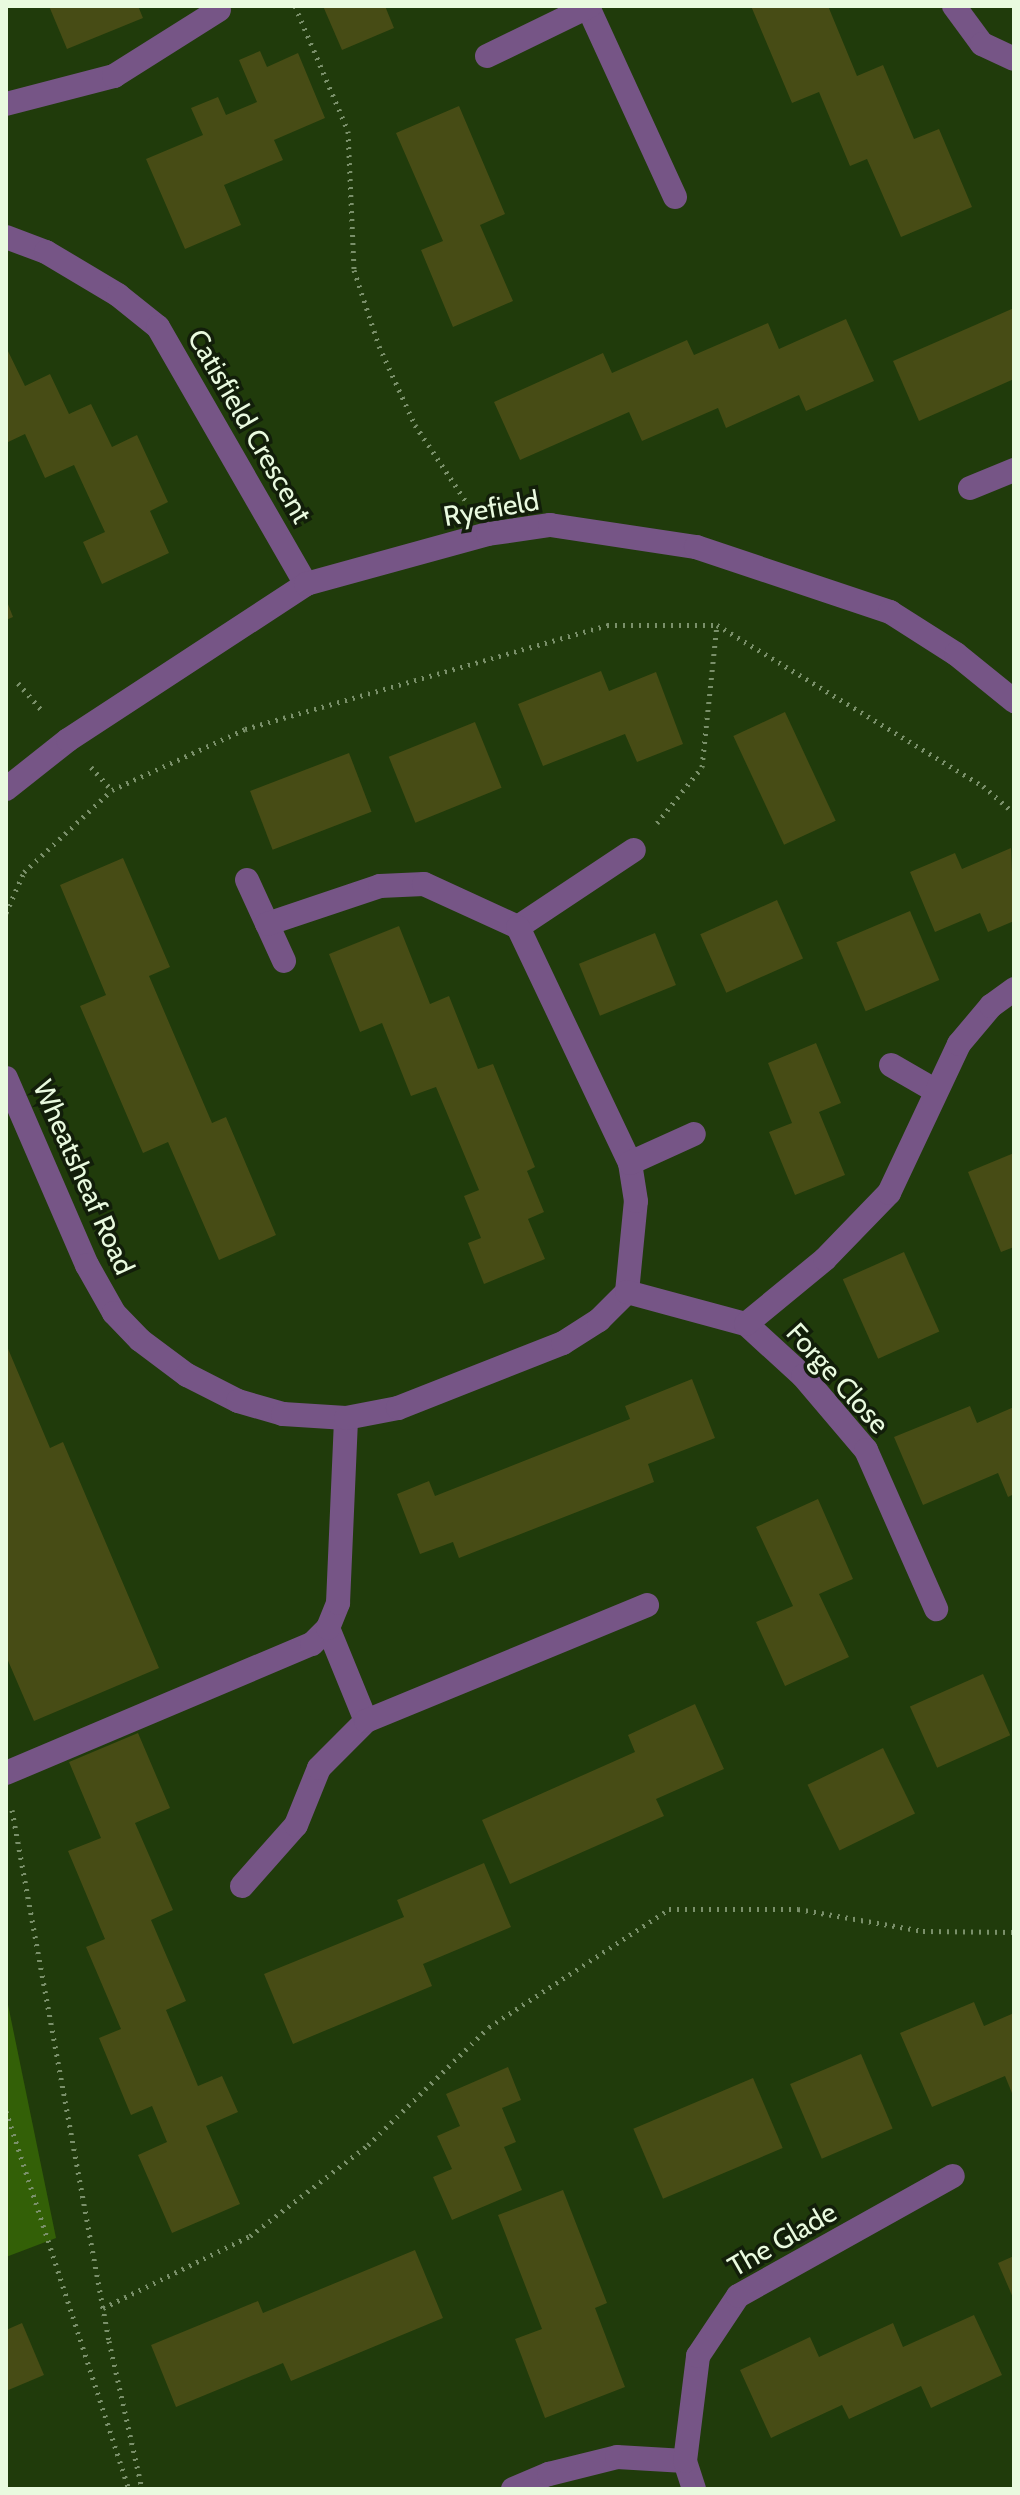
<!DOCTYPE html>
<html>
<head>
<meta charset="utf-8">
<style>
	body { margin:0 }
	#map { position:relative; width:1020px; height:2495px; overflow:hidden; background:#203b0b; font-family:Cabin,sans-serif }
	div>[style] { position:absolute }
	.green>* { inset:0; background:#336007 }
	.building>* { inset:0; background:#474c15; transform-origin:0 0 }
	.path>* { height:5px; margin-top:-2.5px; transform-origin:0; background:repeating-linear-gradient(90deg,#7a906a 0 2px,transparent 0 8px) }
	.service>* { height:24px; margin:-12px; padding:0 12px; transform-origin:12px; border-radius:12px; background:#765586 }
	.minor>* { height:24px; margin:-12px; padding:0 12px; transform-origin:12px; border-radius:12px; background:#765586 }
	span { translate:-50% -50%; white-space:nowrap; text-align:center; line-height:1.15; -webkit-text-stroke:7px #121e0a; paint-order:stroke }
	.street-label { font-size:28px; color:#e9fadf }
	.frame { position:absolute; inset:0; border:8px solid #e9fadf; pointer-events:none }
</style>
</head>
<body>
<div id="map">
	<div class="green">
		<div style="clip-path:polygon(6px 1995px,56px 2238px,6px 2257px)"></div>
	</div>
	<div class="building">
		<div style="clip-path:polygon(49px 6px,138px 6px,143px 18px,67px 49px)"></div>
		<div style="clip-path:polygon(323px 6px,385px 6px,394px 28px,342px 50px)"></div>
		<div style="clip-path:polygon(751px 6px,828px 6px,857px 76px,883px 65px,914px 139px,939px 129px,972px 207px,901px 237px,867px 159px,850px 166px,819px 92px,792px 103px)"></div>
		<div style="clip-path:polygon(260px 51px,267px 67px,298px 53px,325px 118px,274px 140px,283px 160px,224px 185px,241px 225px,185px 249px,146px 159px,203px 135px,191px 108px,218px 97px,226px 115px,257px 102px,239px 60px)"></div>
		<div style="clip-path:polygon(459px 106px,505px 214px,480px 225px,513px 301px,453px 327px,421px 250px,443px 241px,396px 133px)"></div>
		<div style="clip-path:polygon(1014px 308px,1014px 379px,919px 421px,893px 361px)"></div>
		<div style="clip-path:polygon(846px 319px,874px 381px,806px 411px,799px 395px,726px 428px,718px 408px,642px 441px,629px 412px,520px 460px,494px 402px,603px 353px,612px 373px,687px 340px,694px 355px,768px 323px,779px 349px)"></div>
		<div style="clip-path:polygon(6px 347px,25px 386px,50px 374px,69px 414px,91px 404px,112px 447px,137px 435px,168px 502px,150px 511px,169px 553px,102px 584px,83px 542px,105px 532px,74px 465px,45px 478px,25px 434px,6px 443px)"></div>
		<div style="clip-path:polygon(6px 599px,13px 617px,6px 620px)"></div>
		<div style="clip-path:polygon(601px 671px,609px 691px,656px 672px,683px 744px,637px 762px,625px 734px,543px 766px,518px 704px)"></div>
		<div style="left:785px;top:712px;width:120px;height:57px;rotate:65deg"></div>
		<div style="left:475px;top:722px;width:71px;height:93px;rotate:68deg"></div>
		<div style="left:349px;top:753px;width:63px;height:106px;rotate:69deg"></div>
		<div style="clip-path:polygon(1011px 848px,1014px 921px,988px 932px,980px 913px,935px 932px,910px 872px,955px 853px,962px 869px)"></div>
		<div style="clip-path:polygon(123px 858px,170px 967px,149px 976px,212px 1123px,226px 1117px,276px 1235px,219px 1260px,168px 1142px,143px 1153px,80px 1006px,106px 995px,60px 885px)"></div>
		<div style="left:777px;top:900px;width:64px;height:84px;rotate:66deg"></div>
		<div style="left:910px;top:911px;width:75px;height:80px;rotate:67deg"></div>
		<div style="clip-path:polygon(399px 926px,430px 1004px,449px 996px,478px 1069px,493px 1064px,535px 1167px,527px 1171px,544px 1212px,528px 1219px,545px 1259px,484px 1284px,468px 1243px,481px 1238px,464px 1196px,479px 1190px,436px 1087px,411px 1096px,382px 1023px,360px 1032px,329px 954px)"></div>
		<div style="left:655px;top:933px;width:56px;height:82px;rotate:68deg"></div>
		<div style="clip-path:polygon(816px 1043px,841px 1103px,819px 1112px,845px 1175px,795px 1195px,769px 1132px,792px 1123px,768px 1063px)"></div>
		<div style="clip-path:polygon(1014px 1153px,1014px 1247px,1001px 1252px,968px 1172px)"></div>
		<div style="left:904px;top:1252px;width:87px;height:67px;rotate:66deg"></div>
		<div style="clip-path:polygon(6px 1344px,50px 1448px,63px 1442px,159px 1668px,34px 1721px,6px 1656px)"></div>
		<div style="clip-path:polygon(692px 1379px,715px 1438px,648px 1464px,654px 1482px,459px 1558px,453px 1542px,420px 1554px,397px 1494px,429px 1481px,435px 1496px,630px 1419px,625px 1406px)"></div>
		<div style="clip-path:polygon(970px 1406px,977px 1423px,1014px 1407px,1014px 1494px,1008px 1497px,998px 1473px,923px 1505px,894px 1437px)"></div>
		<div style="clip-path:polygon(818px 1499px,853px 1579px,819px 1594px,849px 1657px,785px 1686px,756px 1622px,793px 1606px,756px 1527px)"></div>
		<div style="left:983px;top:1674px;width:67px;height:80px;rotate:66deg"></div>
		<div style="clip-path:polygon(695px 1704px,724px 1769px,656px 1799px,664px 1816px,510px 1884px,482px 1820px,635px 1752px,628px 1735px)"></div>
		<div style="clip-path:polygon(138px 1733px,170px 1808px,135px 1823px,173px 1910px,151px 1920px,186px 2001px,166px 2010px,198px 2086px,222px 2076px,238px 2112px,206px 2126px,240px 2204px,172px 2233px,138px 2155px,167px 2142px,152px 2106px,131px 2115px,99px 2038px,121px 2029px,86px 1947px,105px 1939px,68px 1851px,101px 1838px,69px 1762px)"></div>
		<div style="left:883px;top:1748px;width:73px;height:84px;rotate:64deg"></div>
		<div style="clip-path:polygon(484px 1863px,511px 1927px,423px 1964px,432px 1986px,293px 2044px,264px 1974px,404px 1917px,397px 1900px)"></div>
		<div style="clip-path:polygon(974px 2002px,984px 2026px,1014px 2013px,1014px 2098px,1005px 2076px,932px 2107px,900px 2033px)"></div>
		<div style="left:861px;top:2054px;width:81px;height:77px;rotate:67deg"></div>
		<div style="clip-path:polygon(508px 2067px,521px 2100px,502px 2108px,516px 2142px,504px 2147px,522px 2190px,452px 2220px,433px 2177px,452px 2169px,437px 2136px,460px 2126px,446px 2094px)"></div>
		<div style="left:753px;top:2078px;width:76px;height:130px;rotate:67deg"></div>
		<div style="clip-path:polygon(563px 2190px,607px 2303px,595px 2308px,625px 2387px,545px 2418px,515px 2339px,542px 2329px,498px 2215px)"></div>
		<div style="clip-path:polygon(415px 2250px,443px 2318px,291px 2381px,283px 2363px,176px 2407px,151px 2345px,258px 2301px,263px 2313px)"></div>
		<div style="clip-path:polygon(1014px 2256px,1014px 2300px,998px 2263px)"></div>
		<div style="clip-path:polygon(974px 2315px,1002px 2375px,931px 2408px,921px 2386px,849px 2419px,842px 2405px,771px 2438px,740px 2370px,810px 2337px,819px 2357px,893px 2323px,903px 2347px)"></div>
		<div style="clip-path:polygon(22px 2323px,44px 2375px,6px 2391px,6px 2330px)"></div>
	</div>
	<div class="path">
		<div style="left:295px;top:6px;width:136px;rotate:67deg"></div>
		<div style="left:348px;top:131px;width:139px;rotate:87.5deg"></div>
		<div style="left:354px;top:270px;width:80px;rotate:71.8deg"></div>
		<div style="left:379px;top:346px;width:87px;rotate:65.5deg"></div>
		<div style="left:415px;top:425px;width:94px;rotate:56.3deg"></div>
		<div style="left:18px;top:683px;width:37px;rotate:49deg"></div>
		<div style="left:91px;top:767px;width:31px;rotate:48deg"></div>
		<div style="left:657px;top:823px;width:72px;rotate:-51.2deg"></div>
		<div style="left:702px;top:767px;width:143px;rotate:-84deg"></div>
		<div style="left:6px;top:913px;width:45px;rotate:-66.3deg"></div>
		<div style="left:24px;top:872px;width:120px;rotate:-43deg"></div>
		<div style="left:112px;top:790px;width:146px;rotate:-24.6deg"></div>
		<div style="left:245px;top:729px;width:377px;rotate:-16deg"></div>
		<div style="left:607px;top:625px;width:110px"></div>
		<div style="left:717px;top:625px;width:311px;rotate:31.2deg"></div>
		<div style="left:983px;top:786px;width:41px;rotate:41.1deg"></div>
		<div style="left:12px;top:1810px;width:540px;rotate:79.65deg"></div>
		<div style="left:109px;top:2341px;width:152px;rotate:77.4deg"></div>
		<div style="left:6px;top:2111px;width:398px;rotate:72deg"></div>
		<div style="left:103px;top:2308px;width:164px;rotate:-26.1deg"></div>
		<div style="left:250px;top:2236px;width:149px;rotate:-37.6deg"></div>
		<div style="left:368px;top:2145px;width:169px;rotate:-44.3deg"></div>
		<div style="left:489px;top:2027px;width:215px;rotate:-33.2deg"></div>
		<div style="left:669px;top:1909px;width:129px"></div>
		<div style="left:798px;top:1909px;width:127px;rotate:10deg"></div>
		<div style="left:923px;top:1931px;width:91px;rotate:0.6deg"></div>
	</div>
	<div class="service">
		<div style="left:588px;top:7px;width:209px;rotate:65.4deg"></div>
		<div style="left:487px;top:56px;width:114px;rotate:-25.9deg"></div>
		<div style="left:328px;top:1628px;width:100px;rotate:67.8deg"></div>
		<div style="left:6px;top:1773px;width:332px;rotate:-22.9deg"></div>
		<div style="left:312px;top:1644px;width:23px;rotate:-45deg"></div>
		<div style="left:328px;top:1628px;width:27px;rotate:-68deg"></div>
		<div style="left:338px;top:1603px;width:185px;rotate:-87.5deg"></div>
		<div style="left:242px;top:1886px;width:81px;rotate:-48.5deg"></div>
		<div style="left:296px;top:1825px;width:61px;rotate:-68deg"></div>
		<div style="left:319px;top:1768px;width:66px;rotate:-45deg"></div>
		<div style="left:366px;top:1721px;width:304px;rotate:-22.4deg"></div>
		<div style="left:513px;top:2489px;width:39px;rotate:-23deg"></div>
		<div style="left:549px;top:2474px;width:70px;rotate:-14deg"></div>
		<div style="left:617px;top:2457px;width:68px;rotate:3.4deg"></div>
	</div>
	<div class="minor">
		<div style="left:954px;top:6px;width:47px;rotate:53.6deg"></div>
		<div style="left:982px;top:44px;width:35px;rotate:25deg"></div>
		<div style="left:6px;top:104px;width:112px;rotate:-14.5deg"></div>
		<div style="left:114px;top:76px;width:124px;rotate:-32.2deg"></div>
		<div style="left:6px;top:237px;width:43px;rotate:20.6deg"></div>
		<div style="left:46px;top:252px;width:84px;rotate:30.8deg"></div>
		<div style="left:118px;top:295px;width:51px;rotate:38.7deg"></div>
		<div style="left:158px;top:327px;width:297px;rotate:60.1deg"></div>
		<div style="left:970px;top:488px;width:48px;rotate:-22.2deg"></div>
		<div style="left:6px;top:789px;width:79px;rotate:-38.3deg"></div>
		<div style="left:68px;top:740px;width:285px;rotate:-33.2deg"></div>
		<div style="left:306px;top:584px;width:189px;rotate:-15.4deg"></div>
		<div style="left:488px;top:534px;width:63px;rotate:-8.3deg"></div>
		<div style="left:550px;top:525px;width:148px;rotate:8.6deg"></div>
		<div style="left:696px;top:547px;width:205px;rotate:18.5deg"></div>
		<div style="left:890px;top:612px;width:78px;rotate:32.5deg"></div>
		<div style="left:956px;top:654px;width:75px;rotate:39deg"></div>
		<div style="left:247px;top:880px;width:89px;rotate:65.4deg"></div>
		<div style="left:267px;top:924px;width:119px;rotate:-18.6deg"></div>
		<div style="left:380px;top:886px;width:44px;rotate:-2.6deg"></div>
		<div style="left:424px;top:884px;width:103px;rotate:24.6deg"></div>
		<div style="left:518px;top:927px;width:139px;rotate:-33.6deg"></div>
		<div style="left:891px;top:1065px;width:52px;rotate:30deg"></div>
		<div style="left:6px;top:1078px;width:204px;rotate:66.6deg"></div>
		<div style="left:87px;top:1265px;width:55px;rotate:60.6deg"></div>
		<div style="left:114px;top:1313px;width:37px;rotate:46deg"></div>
		<div style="left:140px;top:1340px;width:59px;rotate:36.7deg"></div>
		<div style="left:187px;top:1375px;width:57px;rotate:27deg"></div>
		<div style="left:238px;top:1401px;width:47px;rotate:16.1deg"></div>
		<div style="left:283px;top:1414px;width:63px;rotate:3.6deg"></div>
		<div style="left:346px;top:1418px;width:53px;rotate:-10.9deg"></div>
		<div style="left:398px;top:1408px;width:177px;rotate:-21.5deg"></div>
		<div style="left:563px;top:1343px;width:43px;rotate:-32.6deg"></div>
		<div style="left:599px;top:1320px;width:40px;rotate:-45deg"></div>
		<div style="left:627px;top:1292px;width:91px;rotate:-84.4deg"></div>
		<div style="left:636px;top:1201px;width:38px;rotate:-99deg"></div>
		<div style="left:630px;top:1163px;width:261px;rotate:-115.4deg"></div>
		<div style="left:630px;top:1163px;width:70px;rotate:-24.4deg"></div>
		<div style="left:627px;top:1292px;width:123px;rotate:15.1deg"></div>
		<div style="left:746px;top:1324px;width:77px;rotate:42.4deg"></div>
		<div style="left:803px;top:1376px;width:97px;rotate:49.6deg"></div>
		<div style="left:866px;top:1450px;width:174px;rotate:66.2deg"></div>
		<div style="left:746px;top:1324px;width:102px;rotate:-39.4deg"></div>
		<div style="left:825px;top:1259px;width:92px;rotate:-45.9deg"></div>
		<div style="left:889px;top:1193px;width:165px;rotate:-64.8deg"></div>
		<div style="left:959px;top:1044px;width:50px;rotate:-49.9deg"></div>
		<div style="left:991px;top:1006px;width:29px;rotate:-36deg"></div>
		<div style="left:694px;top:2489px;width:29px;rotate:-108deg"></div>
		<div style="left:685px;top:2461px;width:106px;rotate:-82.9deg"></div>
		<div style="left:698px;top:2356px;width:72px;rotate:-56.3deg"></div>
		<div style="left:738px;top:2296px;width:246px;rotate:-29.2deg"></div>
	</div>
	<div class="street-label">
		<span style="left:250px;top:426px;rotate:60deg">Catisfield Crescent</span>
		<span style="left:491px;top:508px;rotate:-10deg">Ryefield</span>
		<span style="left:84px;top:1177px;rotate:66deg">Wheatsheaf Road</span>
		<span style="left:838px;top:1378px;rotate:48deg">Forge Close</span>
		<span style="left:782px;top:2239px;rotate:-30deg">The Glade</span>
	</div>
	<div class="frame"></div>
</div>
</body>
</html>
